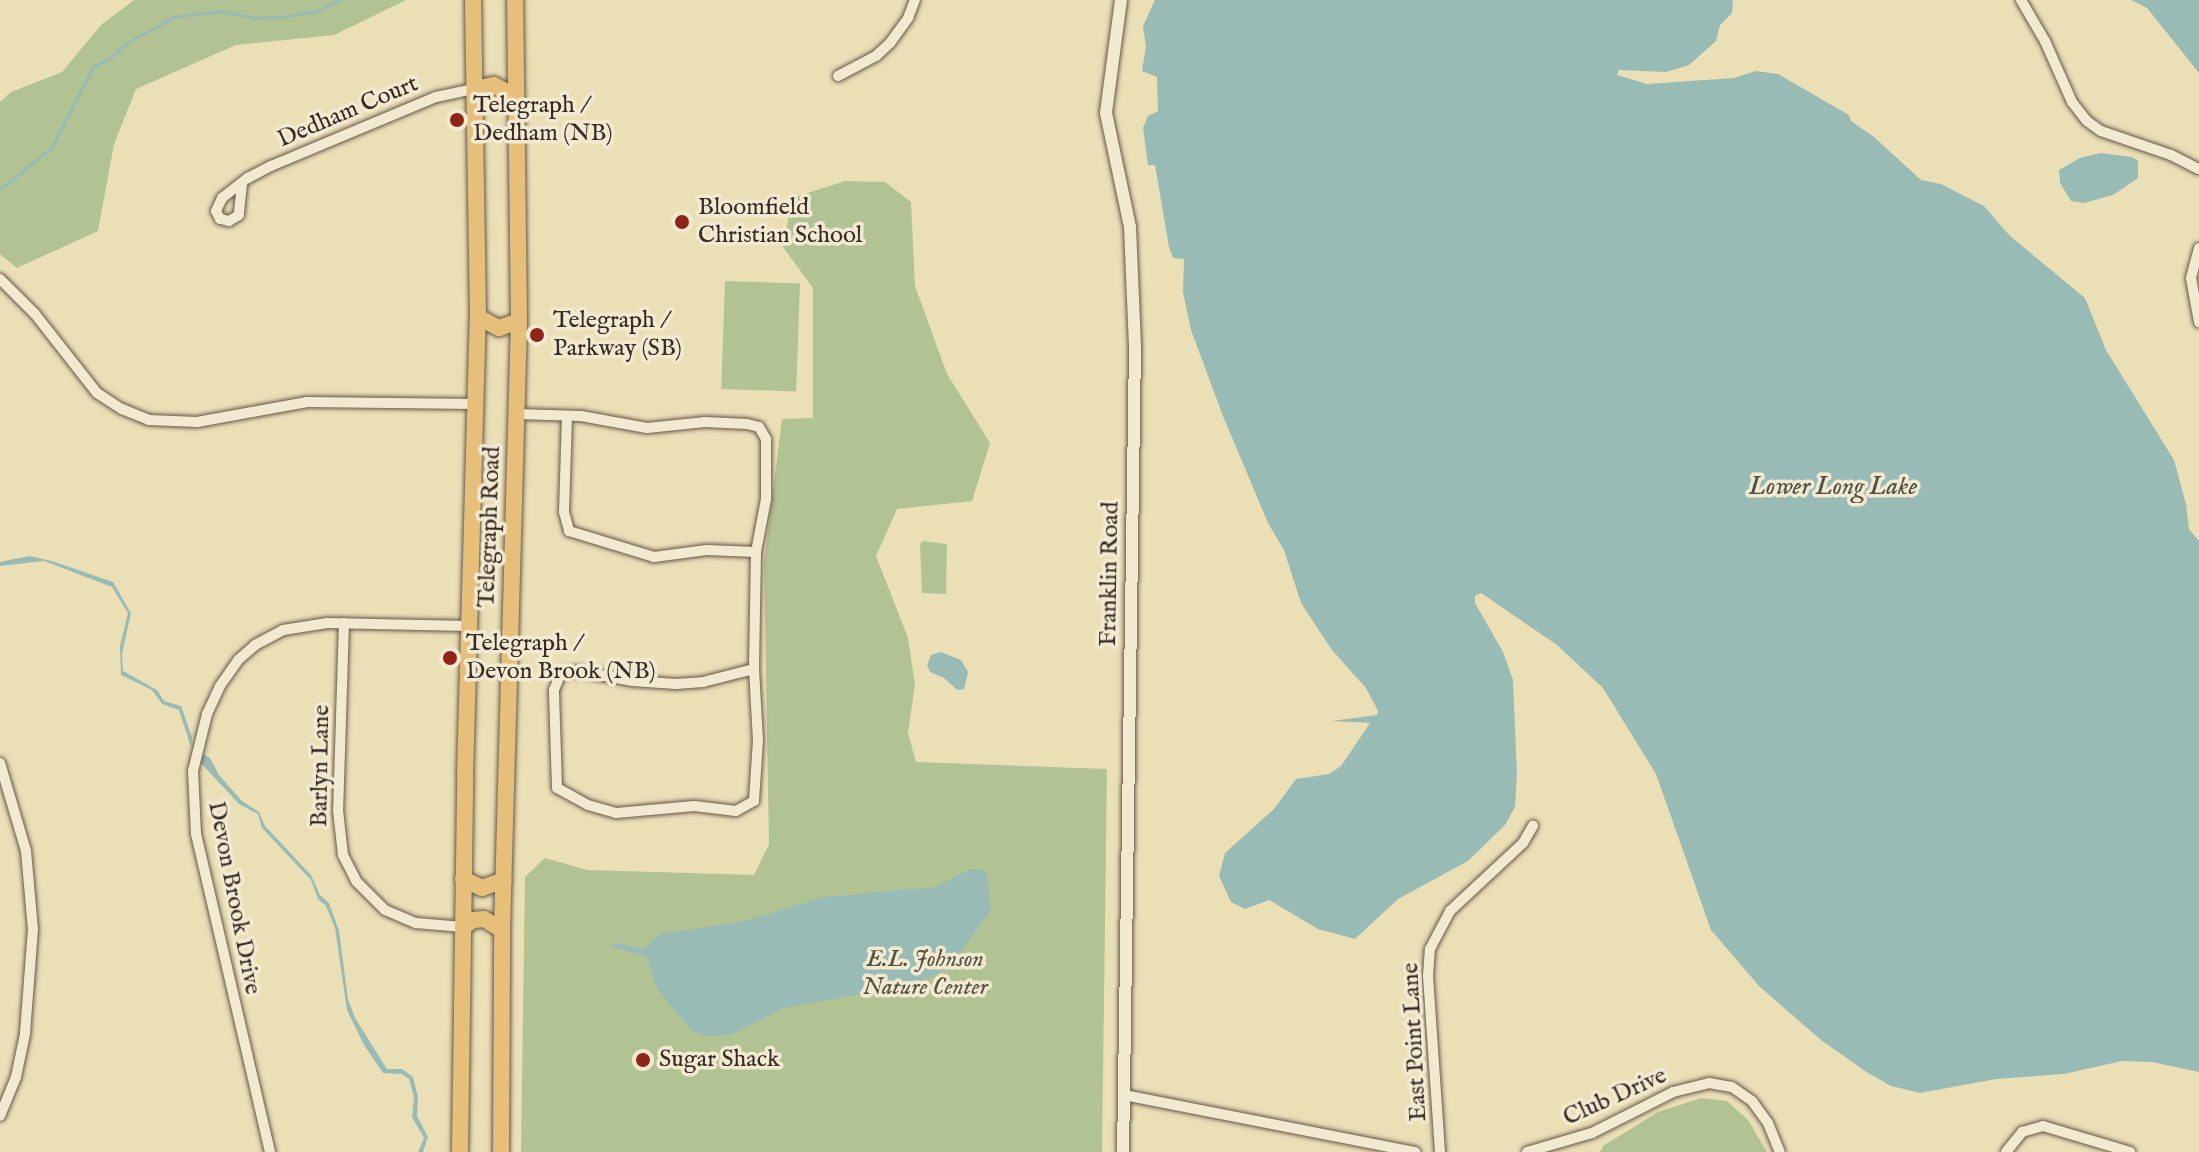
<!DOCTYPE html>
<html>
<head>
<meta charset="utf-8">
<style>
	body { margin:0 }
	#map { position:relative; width:2199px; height:1152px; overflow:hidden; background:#ebdfb6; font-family:"IM FELL English",serif }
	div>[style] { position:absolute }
	.green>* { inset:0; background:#b1c392; transform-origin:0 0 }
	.water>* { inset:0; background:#99bbb5 }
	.stream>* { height:3px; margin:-1.5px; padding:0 1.5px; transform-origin:1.5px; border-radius:1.5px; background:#99bbb5 }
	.roads { filter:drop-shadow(0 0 2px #65584b) drop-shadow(0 0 2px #65584b) }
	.minor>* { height:10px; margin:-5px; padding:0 5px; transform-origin:5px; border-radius:5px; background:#f2ead0 }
	.tertiary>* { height:12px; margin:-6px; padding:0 6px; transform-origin:6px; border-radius:6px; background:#f2ead0 }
	.trunk>* { height:16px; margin:-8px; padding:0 8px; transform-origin:8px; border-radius:8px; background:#e6c07b }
	.dots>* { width:22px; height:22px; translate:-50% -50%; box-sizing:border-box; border:4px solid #f2ead0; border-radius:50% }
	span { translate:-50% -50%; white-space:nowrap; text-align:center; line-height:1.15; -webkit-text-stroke:7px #f2ead0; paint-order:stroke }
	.poi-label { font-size:24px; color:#382b27 }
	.left { translate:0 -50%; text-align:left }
	.street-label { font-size:24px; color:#382b27 }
	.park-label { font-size:24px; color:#565142; font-style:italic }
	.water-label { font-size:26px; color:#504f4a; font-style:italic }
</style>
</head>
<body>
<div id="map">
	<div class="green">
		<div style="clip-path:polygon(134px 0,406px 0,334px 35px,236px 45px,136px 89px,114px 144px,98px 231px,17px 268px,0 254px,0 102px,11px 92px,62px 72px,101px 25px)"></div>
		<div style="clip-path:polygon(845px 181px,885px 182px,911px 202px,915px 286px,947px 374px,990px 443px,972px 501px,897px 509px,876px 556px,908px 638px,915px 685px,908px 733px,916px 762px,1107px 769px,1102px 1152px,521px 1152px,525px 877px,545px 858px,587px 870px,754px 875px,769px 844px,764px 562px,782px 419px,813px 418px,813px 288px,783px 247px,792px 198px)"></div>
		<div style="left:725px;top:281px;width:75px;height:108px;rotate:2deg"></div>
		<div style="clip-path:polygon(923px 541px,947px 544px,946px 594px,922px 593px,920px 544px)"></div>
		<div style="clip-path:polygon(1701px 1098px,1727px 1101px,1748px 1120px,1767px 1152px,1600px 1152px,1603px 1146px,1658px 1112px)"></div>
	</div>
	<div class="water">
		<div style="clip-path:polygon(1155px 0,1733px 0,1732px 13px,1720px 25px,1716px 41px,1689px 65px,1666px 72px,1619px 70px,1617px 75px,1647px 84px,1734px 78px,1756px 71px,1778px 74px,1849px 115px,1851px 121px,1874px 137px,1921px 180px,1941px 184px,1984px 206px,2010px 236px,2085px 298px,2106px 350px,2174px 460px,2186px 504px,2189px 529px,2199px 541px,2199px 1072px,2152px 1062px,2122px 1061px,2064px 1074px,1996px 1079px,1920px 1093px,1891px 1086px,1868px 1073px,1821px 1040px,1760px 987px,1711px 930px,1656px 774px,1603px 688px,1557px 645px,1481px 593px,1475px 596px,1475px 603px,1503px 652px,1513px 680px,1517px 774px,1515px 807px,1505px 825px,1468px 861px,1398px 899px,1355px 939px,1318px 929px,1269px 900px,1245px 909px,1231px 902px,1219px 876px,1225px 853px,1274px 809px,1296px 779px,1329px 774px,1341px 766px,1370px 723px,1332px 721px,1377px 715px,1378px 711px,1366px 688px,1332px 650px,1301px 603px,1284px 550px,1268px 523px,1223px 416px,1191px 330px,1183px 292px,1184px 259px,1173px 258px,1169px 247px,1155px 165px,1148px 165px,1143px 128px,1148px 116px,1158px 111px,1157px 77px,1142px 71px,1146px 46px,1143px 26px)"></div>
		<div style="clip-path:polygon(2131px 0,2199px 0,2199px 73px,2147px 8px)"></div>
		<div style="clip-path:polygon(2100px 153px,2132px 157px,2138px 161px,2138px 178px,2113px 195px,2084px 203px,2071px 201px,2060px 183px,2059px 170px,2080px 158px)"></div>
		<div style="clip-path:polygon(29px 556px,52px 561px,113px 582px,131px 613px,122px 654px,123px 671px,157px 690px,164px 701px,181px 706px,192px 737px,191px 747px,179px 710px,162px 704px,152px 690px,121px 675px,120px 646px,128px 613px,112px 587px,44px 561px,0 566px,0 562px)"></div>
		<div style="clip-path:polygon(941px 652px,961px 660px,968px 672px,964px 689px,957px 690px,944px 678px,930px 672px,927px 665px,931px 655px)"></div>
		<div style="clip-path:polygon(203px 754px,210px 758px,219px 775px,242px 801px,259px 812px,265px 826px,311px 875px,320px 895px,329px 903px,339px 931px,348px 999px,355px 1018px,387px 1069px,402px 1069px,413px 1077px,418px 1097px,417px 1116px,428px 1137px,423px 1152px,418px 1152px,424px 1138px,412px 1117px,414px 1097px,409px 1079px,402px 1074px,383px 1073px,364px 1045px,347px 1010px,335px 928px,326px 906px,318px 899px,311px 880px,262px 828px,258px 814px,239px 804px,200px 762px)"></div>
		<div style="clip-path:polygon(970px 869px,983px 870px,987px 874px,991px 910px,963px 948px,938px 973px,913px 985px,784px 1008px,731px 1035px,704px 1036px,691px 1030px,657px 989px,647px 957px,608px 946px,618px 943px,644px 949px,660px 934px,741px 922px,824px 897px,935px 887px)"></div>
	</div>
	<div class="stream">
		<div style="left:0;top:189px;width:67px;rotate:-38.9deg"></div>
		<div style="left:52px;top:147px;width:90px;rotate:-62.9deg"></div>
		<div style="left:93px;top:67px;width:18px;rotate:-27deg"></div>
		<div style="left:109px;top:59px;width:25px;rotate:-42deg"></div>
		<div style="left:128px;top:42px;width:52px;rotate:-28.5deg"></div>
		<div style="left:174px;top:17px;width:48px;rotate:-7.1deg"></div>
		<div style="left:222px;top:11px;width:33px;rotate:12deg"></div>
		<div style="left:254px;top:18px;width:28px;rotate:-2deg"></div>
		<div style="left:282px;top:17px;width:34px;rotate:-10deg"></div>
		<div style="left:315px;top:11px;width:27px;rotate:-24deg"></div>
	</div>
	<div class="roads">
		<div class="minor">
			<div style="left:2021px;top:0;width:48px;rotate:59.7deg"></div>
			<div style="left:2045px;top:41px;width:67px;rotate:66.1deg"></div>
			<div style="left:2072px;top:102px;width:24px;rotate:52deg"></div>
			<div style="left:2087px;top:121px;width:17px;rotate:36deg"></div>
			<div style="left:2101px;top:131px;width:74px;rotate:18.9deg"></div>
			<div style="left:2171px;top:155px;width:31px;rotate:27deg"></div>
			<div style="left:838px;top:76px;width:43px;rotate:-27.8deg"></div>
			<div style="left:876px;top:56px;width:19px;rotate:-43deg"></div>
			<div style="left:890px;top:43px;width:31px;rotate:-54deg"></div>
			<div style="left:908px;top:18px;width:19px;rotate:-69deg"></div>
			<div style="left:242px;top:184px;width:31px;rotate:96deg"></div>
			<div style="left:239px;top:215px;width:12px;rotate:149deg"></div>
			<div style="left:229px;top:221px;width:9px;rotate:-167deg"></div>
			<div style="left:220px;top:219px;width:9px;rotate:-117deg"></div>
			<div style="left:216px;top:211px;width:14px;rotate:-65deg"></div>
			<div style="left:222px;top:198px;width:33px;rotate:-38deg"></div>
			<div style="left:248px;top:178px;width:26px;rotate:-28deg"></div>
			<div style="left:271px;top:166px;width:179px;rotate:-22.7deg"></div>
			<div style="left:436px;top:97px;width:40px;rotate:-12deg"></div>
			<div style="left:2199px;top:248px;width:31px;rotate:105deg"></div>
			<div style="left:2191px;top:278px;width:45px;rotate:79.7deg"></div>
			<div style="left:0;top:279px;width:49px;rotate:45deg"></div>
			<div style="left:35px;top:314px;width:100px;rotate:51.9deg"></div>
			<div style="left:97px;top:393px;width:30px;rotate:33deg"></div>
			<div style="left:122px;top:409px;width:29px;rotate:22deg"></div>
			<div style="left:149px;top:420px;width:48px;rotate:2.4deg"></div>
			<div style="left:197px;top:422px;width:112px;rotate:-10.3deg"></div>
			<div style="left:307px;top:402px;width:169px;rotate:0.7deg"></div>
			<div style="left:517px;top:414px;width:64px;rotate:1.8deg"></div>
			<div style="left:581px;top:416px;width:67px;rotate:10.3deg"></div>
			<div style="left:647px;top:428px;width:58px;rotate:-5.9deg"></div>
			<div style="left:705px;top:422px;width:42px;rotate:2.7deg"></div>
			<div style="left:747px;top:424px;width:12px;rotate:14deg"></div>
			<div style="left:759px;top:427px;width:14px;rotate:60deg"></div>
			<div style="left:766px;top:439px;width:60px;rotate:90deg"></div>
			<div style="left:766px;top:499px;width:54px;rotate:100.7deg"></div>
			<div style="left:756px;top:552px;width:117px;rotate:91deg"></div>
			<div style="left:754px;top:669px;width:71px;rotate:86.8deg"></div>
			<div style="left:758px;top:740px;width:61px;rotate:93.8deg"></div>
			<div style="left:754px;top:801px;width:21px;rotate:151deg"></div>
			<div style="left:736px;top:811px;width:42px;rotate:-173.2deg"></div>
			<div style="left:694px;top:806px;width:78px;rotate:174.9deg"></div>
			<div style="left:616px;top:813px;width:29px;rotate:-164deg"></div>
			<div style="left:588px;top:805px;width:35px;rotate:-151deg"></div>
			<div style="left:557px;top:788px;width:98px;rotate:-91.8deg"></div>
			<div style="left:554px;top:690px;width:16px;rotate:-68deg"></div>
			<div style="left:560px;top:675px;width:17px;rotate:-13deg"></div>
			<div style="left:577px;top:671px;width:57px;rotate:10.1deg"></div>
			<div style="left:633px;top:681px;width:43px;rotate:4deg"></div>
			<div style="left:676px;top:684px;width:27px;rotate:-4deg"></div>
			<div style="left:703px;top:682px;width:53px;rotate:-14.3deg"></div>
			<div style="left:567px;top:416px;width:96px;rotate:91.8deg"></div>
			<div style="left:564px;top:512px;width:20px;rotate:75deg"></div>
			<div style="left:569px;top:531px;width:89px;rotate:17deg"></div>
			<div style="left:654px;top:557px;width:53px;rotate:-7.5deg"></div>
			<div style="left:707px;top:550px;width:49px;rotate:2.3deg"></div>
			<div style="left:344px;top:623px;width:187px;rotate:91.8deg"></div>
			<div style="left:338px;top:810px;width:45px;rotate:83.7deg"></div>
			<div style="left:343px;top:855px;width:29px;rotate:63deg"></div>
			<div style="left:356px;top:881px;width:41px;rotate:45deg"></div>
			<div style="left:385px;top:910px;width:34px;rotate:23deg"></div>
			<div style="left:416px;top:923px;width:47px;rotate:4.9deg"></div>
			<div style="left:0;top:763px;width:92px;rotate:73.5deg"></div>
			<div style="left:26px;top:851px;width:78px;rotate:84.9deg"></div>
			<div style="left:33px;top:929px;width:105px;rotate:94.4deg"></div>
			<div style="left:25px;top:1034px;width:44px;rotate:101.8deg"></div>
			<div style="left:16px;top:1077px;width:42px;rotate:112.3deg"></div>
			<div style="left:1124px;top:1095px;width:297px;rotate:11.1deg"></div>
			<div style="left:270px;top:1152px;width:326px;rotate:-103.1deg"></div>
			<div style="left:196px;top:834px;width:63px;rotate:-92.7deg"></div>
			<div style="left:193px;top:771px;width:59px;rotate:-76.2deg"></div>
			<div style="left:207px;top:714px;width:31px;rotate:-65deg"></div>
			<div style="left:220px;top:686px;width:32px;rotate:-55deg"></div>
			<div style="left:238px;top:660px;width:23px;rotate:-41deg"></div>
			<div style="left:255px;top:645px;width:32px;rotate:-28deg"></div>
			<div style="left:283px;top:630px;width:45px;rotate:-9deg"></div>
			<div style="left:327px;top:623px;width:142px;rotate:1.2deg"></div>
			<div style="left:1440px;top:1152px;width:176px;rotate:-93.9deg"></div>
			<div style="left:1428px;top:976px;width:27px;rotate:-86deg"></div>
			<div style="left:1430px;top:949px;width:43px;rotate:-62.2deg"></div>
			<div style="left:1450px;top:911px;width:100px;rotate:-43deg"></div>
			<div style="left:1523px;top:843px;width:20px;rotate:-60deg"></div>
			<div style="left:1527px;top:1152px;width:68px;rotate:-16.3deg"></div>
			<div style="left:1592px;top:1133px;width:91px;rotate:-26.8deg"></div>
			<div style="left:1673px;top:1092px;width:37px;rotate:-14deg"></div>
			<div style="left:1709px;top:1083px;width:23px;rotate:10deg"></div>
			<div style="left:1732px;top:1087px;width:24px;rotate:35deg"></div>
			<div style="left:1752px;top:1101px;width:27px;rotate:54deg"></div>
			<div style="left:1768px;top:1123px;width:31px;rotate:68deg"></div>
			<div style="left:2006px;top:1152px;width:26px;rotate:-51deg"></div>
			<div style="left:2022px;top:1132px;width:22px;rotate:-16deg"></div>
			<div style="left:2043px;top:1126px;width:91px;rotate:16.6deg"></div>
		</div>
		<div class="tertiary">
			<div style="left:1121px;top:0;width:114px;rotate:97.6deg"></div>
			<div style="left:1106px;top:113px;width:116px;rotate:78.1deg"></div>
			<div style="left:1130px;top:227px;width:120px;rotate:87.6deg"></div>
			<div style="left:1135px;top:347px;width:805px;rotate:90.85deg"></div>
		</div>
		<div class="trunk">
			<div style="left:475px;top:89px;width:19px;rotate:-12deg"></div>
			<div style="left:494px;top:85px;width:25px;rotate:29deg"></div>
			<div style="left:478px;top:317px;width:24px;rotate:28deg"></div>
			<div style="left:499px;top:328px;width:21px;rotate:-19deg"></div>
			<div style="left:463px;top:879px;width:21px;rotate:25deg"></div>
			<div style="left:482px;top:888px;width:23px;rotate:-20deg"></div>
			<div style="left:463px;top:927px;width:12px;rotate:-35deg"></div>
			<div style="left:473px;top:920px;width:11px;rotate:-5deg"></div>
			<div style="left:484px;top:919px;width:21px;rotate:31deg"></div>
			<div style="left:460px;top:1152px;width:377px;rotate:-89.2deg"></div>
			<div style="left:465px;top:775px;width:458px;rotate:-88.4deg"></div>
			<div style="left:478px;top:317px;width:317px;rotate:-90.9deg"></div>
			<div style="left:501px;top:1152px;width:222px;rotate:-89.7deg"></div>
			<div style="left:502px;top:930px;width:609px;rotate:-88.4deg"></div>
			<div style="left:519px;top:321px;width:321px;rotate:-90.7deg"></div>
		</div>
	</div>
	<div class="dots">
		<div style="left:457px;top:120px;background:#8f2418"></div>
		<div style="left:682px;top:222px;background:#8f2418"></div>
		<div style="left:537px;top:335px;background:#8f2418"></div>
		<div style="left:450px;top:658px;background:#8f2418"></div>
		<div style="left:643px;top:1060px;background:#8f2418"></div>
	</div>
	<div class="poi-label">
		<span class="left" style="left:473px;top:120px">Telegraph /<br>Dedham (NB)</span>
		<span class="left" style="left:698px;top:222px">Bloomfield<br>Christian School</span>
		<span class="left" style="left:553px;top:335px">Telegraph /<br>Parkway (SB)</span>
		<span class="left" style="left:466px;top:658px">Telegraph /<br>Devon Brook (NB)</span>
		<span class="left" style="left:659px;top:1060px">Sugar Shack</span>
	</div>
	<div class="street-label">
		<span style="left:348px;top:112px;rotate:-23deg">Dedham Court</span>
		<span style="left:490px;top:527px;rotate:-88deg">Telegraph Road</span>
		<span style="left:1110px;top:574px;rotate:-89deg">Franklin Road</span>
		<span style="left:321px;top:766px;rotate:-89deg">Barlyn Lane</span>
		<span style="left:234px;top:898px;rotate:79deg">Devon Brook Drive</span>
		<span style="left:1415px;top:1042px;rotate:-93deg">East Point Lane</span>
		<span style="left:1615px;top:1097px;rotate:-24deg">Club Drive</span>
	</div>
	<div class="park-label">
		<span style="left:925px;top:974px">E.L. Johnson<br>Nature Center</span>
	</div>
	<div class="water-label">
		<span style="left:1833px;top:487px">Lower Long Lake</span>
	</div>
</div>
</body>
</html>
